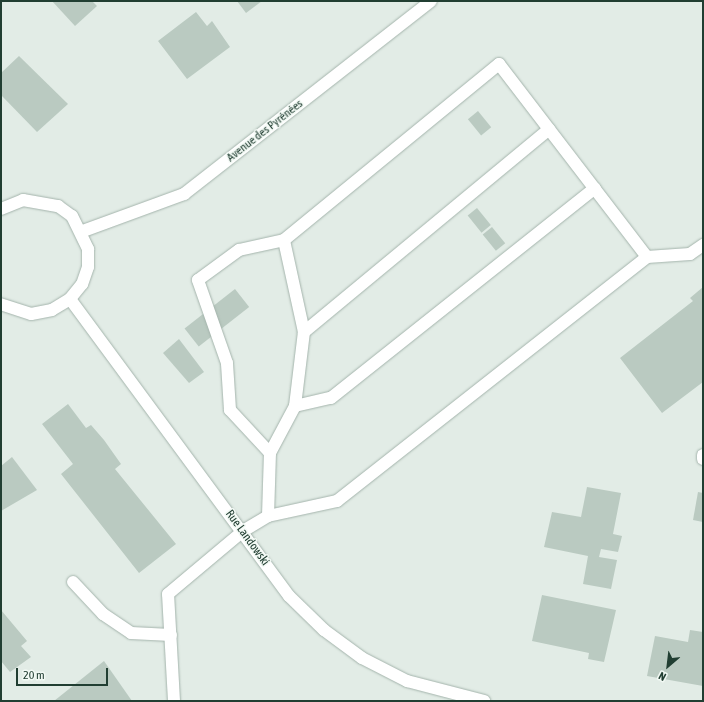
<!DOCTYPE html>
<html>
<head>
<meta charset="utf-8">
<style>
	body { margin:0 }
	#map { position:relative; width:704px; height:702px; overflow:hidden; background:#e2ece6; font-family:"Asap Condensed",sans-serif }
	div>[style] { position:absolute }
	.building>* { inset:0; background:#bacac1; transform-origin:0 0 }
	.roads { filter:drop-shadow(0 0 1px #a4b4ac) drop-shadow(0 0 1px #a4b4ac) }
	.service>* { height:12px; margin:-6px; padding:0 6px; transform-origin:6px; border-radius:6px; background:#fff }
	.minor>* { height:12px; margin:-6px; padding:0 6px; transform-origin:6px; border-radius:6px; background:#fff }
	.secondary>* { height:12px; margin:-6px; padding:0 6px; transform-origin:6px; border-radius:6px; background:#fff }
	span { translate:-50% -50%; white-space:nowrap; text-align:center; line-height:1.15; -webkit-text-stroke:3px #f2f9f4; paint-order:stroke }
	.street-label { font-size:12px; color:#213e32 }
	.frame { position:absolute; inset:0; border:2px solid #213e32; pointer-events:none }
	.north { position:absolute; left:648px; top:646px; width:40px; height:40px; -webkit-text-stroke:3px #f2f9f4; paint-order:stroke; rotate:208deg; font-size:11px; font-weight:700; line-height:16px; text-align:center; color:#213e32 }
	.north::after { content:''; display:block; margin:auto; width:14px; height:18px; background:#213e32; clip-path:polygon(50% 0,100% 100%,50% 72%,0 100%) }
	.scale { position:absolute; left:16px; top:668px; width:92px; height:18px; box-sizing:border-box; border:2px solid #213e32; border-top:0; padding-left:5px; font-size:12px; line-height:14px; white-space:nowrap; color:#213e32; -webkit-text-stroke:3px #f2f9f4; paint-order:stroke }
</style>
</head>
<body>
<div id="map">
	<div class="building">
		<div style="clip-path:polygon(52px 1px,92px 1px,97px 6px,75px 26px)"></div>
		<div style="clip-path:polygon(237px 1px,262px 1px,246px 13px)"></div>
		<div style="clip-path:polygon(196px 12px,207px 26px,212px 21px,230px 47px,187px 79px,158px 41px)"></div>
		<div style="clip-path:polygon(19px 56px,68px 104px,37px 132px,1px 95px,1px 73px)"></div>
		<div style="left:478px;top:111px;width:21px;height:13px;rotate:51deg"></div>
		<div style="left:477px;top:208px;width:22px;height:12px;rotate:51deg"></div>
		<div style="left:492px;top:227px;width:21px;height:12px;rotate:51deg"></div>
		<div style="clip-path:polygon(703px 287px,703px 382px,662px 413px,620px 358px,693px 301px,690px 298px)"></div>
		<div style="left:235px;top:289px;width:23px;height:64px;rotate:52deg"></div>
		<div style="clip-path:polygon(179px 339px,204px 372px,189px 383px,163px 353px)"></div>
		<div style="clip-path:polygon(68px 404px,86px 428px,91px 425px,104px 440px,121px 464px,115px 469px,176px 544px,139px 573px,61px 474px,73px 464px,42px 424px)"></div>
		<div style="clip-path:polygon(12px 457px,37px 490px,1px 511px,1px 466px)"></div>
		<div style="clip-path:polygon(587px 487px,621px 493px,613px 534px,622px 536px,618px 552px,601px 549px,599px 557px,617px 560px,611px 589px,583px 584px,588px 556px,544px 547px,552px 512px,581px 517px)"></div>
		<div style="clip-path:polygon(698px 492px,703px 493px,703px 522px,693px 520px)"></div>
		<div style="clip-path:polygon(542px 595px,616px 610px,604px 662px,588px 659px,589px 653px,532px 641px)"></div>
		<div style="clip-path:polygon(1px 610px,27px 641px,21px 646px,31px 657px,10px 672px,1px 661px)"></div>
		<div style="clip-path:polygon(690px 630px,703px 632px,703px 686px,647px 676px,655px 636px,688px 642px)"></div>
		<div style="clip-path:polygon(104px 661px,132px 701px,54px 701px)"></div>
	</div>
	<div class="roads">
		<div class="service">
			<div style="left:304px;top:332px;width:318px;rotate:-39.6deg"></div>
			<div style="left:295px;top:406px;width:37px;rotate:-13deg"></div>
			<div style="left:331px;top:398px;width:337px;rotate:-38.5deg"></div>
			<div style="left:270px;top:453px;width:59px;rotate:-132.9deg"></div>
			<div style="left:230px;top:410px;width:47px;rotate:-93.7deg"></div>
			<div style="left:227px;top:363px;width:88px;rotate:-109.3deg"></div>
			<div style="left:198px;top:280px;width:51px;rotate:-36.2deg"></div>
			<div style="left:239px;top:250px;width:46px;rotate:-12.5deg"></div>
			<div style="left:268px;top:516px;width:63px;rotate:-88.2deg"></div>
			<div style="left:270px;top:453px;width:53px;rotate:-62deg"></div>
			<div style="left:295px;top:406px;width:75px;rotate:-83.1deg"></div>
			<div style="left:304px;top:332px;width:94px;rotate:-102.3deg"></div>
			<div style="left:284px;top:240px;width:278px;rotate:-39.3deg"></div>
			<div style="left:499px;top:64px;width:243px;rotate:52.5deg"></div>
			<div style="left:243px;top:531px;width:29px;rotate:-31deg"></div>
			<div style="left:268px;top:516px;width:71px;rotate:-12.3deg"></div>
			<div style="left:337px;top:501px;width:395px;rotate:-38.2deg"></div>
			<div style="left:647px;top:257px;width:43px;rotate:-4deg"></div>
			<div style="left:690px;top:254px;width:16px;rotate:-35deg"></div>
		</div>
		<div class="minor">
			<div style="left:70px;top:299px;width:369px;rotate:53.6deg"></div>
			<div style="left:289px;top:596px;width:49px;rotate:44.2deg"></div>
			<div style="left:324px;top:630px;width:47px;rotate:36.4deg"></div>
			<div style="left:362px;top:658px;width:51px;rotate:27.1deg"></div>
			<div style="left:407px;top:681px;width:80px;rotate:14.6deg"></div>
			<div style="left:703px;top:455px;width:4px;rotate:90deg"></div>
			<div style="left:73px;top:582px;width:44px;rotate:46.8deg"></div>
			<div style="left:103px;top:614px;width:34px;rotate:34deg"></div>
			<div style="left:131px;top:633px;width:40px;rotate:2.9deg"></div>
			<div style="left:174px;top:701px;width:107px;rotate:-93.2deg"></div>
			<div style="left:168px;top:594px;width:98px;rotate:-40deg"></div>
		</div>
		<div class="secondary">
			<div style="left:1px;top:209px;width:24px;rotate:-22deg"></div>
			<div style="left:23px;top:200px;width:36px;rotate:10deg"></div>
			<div style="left:58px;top:206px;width:17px;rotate:36deg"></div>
			<div style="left:72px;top:216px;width:37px;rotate:64deg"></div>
			<div style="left:88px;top:249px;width:18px;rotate:90deg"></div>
			<div style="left:88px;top:267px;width:18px;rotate:109deg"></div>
			<div style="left:82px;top:284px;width:19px;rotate:129deg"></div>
			<div style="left:70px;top:299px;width:21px;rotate:149deg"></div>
			<div style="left:52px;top:310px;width:21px;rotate:169deg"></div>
			<div style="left:31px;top:314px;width:32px;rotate:-162deg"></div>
			<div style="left:83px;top:231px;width:108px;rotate:-20.1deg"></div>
			<div style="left:184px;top:194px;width:313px;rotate:-38deg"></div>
		</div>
	</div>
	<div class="street-label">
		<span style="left:265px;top:131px;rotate:-38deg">Avenue des Pyrénées</span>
		<span style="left:247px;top:538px;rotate:54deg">Rue Landowski</span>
	</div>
	<div class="frame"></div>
	<div class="north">N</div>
	<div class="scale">20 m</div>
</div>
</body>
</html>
